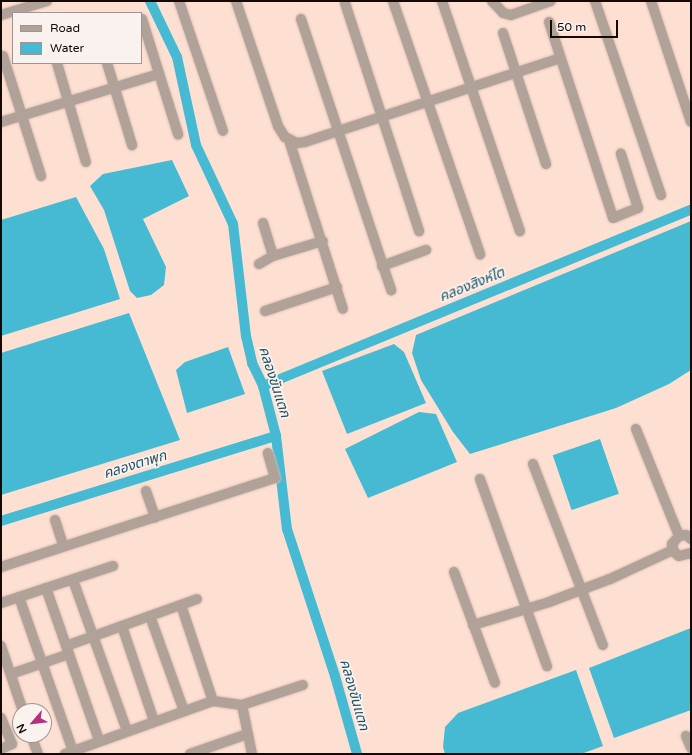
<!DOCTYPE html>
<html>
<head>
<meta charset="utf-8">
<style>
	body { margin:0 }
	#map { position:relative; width:692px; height:755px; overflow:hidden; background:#fee0d3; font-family:"Varela Round","Noto Sans Thai",sans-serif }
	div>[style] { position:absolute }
	.water>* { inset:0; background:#45bad2; transform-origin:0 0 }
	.canal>* { height:10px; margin:-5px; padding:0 5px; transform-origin:5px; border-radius:5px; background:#45bad2 }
	.roads { filter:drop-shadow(0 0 1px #d9beb2) drop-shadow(0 0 1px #d9beb2) }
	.minor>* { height:10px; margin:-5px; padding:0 5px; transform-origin:5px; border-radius:5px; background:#b0a199 }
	span { translate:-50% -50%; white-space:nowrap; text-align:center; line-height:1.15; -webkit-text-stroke:3.5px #faf2ef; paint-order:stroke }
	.water-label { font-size:14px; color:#1f505b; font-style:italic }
	.frame { position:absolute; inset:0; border:2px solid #150905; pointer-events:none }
	.legend { position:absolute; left:12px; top:12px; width:130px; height:52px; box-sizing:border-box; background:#faf2ef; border:1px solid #9e9591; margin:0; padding:5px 7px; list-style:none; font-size:12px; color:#150905 }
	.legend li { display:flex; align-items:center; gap:8px; height:20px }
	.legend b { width:20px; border:1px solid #9e9591 }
	.north { position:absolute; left:12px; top:703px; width:40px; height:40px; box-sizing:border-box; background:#faf2ef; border:1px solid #9e9591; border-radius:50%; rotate:242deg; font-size:11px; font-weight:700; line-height:16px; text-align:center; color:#150905 }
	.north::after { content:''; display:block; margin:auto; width:14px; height:18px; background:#b2327e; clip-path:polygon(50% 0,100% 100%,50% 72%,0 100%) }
	.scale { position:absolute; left:550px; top:20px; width:68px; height:18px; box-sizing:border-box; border:2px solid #150905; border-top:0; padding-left:5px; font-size:12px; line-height:14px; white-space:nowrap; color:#150905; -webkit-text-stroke:3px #faf2ef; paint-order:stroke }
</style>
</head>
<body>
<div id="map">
	<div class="water">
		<div style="clip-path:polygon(172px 160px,189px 196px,143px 219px,166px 267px,164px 285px,151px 295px,137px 298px,130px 291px,104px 210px,90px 186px,103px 174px)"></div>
		<div style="clip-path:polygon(76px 197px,104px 249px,120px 299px,1px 336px,1px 220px)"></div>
		<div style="clip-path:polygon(691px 221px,691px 370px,669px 384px,616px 408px,470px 454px,453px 432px,421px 380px,412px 353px,416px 335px)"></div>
		<div style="clip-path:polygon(129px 313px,180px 440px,1px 495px,1px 353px)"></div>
		<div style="clip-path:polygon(394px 344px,404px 352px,426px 403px,347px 434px,322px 371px)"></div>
		<div style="clip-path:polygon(228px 347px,245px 394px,187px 413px,176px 370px,185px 362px)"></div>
		<div style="clip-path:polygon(419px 412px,436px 414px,457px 462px,368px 498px,345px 449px)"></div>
		<div style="left:600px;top:439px;width:58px;height:50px;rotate:71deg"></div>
		<div style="clip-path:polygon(691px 628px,691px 710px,614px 738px,589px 668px)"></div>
		<div style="clip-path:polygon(576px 670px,603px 746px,581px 754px,445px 754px,443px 747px,445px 727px,458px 713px)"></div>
	</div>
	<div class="canal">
		<div style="left:150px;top:1px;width:62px;rotate:64.3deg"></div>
		<div style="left:177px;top:57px;width:90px;rotate:77.8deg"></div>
		<div style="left:196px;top:145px;width:87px;rotate:64.9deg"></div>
		<div style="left:233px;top:224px;width:113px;rotate:83.4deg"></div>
		<div style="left:246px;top:336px;width:28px;rotate:77deg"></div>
		<div style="left:252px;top:363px;width:25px;rotate:64deg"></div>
		<div style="left:263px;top:386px;width:52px;rotate:75.4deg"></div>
		<div style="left:276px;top:436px;width:94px;rotate:83.3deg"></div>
		<div style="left:287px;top:529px;width:155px;rotate:71.9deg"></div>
		<div style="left:335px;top:676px;width:81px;rotate:74.2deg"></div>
		<div style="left:263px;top:386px;width:463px;rotate:-22.4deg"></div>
		<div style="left:1px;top:521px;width:288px;rotate:-17.2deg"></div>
	</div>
	<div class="roads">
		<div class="minor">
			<div style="left:179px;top:1px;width:137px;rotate:71.3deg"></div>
			<div style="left:236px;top:1px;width:132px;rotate:71.4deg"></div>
			<div style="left:278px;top:126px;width:13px;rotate:58deg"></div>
			<div style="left:285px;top:137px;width:13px;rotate:27deg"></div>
			<div style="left:297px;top:143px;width:8px;rotate:-7deg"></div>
			<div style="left:305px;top:142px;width:268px;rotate:-18.2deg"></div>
			<div style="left:393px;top:1px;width:268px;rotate:71deg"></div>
			<div style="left:442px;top:1px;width:243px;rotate:71.3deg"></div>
			<div style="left:492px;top:1px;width:16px;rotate:47deg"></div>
			<div style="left:503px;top:13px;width:8px;rotate:14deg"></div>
			<div style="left:511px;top:15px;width:42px;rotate:-19.3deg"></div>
			<div style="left:595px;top:1px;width:205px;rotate:71.2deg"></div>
			<div style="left:651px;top:1px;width:127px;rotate:71.7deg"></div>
			<div style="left:345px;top:3px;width:240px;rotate:72deg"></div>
			<div style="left:1px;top:15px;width:48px;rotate:-16.9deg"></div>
			<div style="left:142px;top:19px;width:121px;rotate:72.6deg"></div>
			<div style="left:301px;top:19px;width:286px;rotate:71.6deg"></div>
			<div style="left:549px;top:22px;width:206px;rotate:71.9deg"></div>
			<div style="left:613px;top:218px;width:27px;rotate:-22deg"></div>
			<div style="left:638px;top:208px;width:57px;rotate:-107.5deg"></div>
			<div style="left:503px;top:33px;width:138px;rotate:71.8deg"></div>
			<div style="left:3px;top:56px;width:126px;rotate:72.4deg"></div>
			<div style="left:57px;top:63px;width:103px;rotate:73.7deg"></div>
			<div style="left:107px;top:63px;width:86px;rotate:73deg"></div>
			<div style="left:1px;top:122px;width:165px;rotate:-16.9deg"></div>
			<div style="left:289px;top:140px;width:177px;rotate:72.3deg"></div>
			<div style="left:263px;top:223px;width:34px;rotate:73deg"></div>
			<div style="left:259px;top:264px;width:16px;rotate:-30deg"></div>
			<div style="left:273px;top:256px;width:52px;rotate:-16.7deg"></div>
			<div style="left:382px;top:266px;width:47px;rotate:-20deg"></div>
			<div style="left:265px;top:311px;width:76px;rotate:-18.4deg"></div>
			<div style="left:636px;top:429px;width:115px;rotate:68.1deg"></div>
			<div style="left:533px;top:464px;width:194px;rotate:68.9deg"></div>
			<div style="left:480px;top:479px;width:199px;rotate:70.3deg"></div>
			<div style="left:146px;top:491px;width:28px;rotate:71deg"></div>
			<div style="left:55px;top:520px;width:26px;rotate:72deg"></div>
			<div style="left:691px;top:539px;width:6px;rotate:-141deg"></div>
			<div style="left:686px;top:535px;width:7px;rotate:172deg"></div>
			<div style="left:679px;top:536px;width:11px;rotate:131deg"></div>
			<div style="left:672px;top:544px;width:8px;rotate:76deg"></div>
			<div style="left:674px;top:552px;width:6px;rotate:39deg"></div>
			<div style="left:679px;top:556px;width:12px;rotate:-14deg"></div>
			<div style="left:1px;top:567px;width:288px;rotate:-18deg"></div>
			<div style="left:275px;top:478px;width:26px;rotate:-106deg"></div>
			<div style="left:454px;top:572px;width:118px;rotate:69.7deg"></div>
			<div style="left:73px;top:580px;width:160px;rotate:70.3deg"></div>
			<div style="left:46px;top:588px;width:161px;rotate:70.8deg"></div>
			<div style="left:19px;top:597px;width:163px;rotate:70.7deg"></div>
			<div style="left:1px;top:603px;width:118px;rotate:-18.3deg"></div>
			<div style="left:181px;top:605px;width:101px;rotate:71.6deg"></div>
			<div style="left:150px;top:616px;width:101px;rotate:70.3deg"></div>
			<div style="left:473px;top:625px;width:79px;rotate:-16.8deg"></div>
			<div style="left:549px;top:602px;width:65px;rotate:-20.7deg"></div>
			<div style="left:610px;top:579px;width:69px;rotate:-24.7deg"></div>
			<div style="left:122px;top:626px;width:100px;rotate:71.4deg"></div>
			<div style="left:1px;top:646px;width:69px;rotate:71.3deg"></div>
			<div style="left:66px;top:646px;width:139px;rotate:-19.7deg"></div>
			<div style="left:11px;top:674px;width:61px;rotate:-19deg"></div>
			<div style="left:242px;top:705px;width:50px;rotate:78.5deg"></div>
			<div style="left:1px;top:718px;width:28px;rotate:67deg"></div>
			<div style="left:12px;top:744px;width:12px;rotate:156deg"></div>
			<div style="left:31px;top:735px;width:20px;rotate:70deg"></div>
			<div style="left:686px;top:736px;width:13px;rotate:67deg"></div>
			<div style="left:65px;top:754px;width:157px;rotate:-19.7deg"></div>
			<div style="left:213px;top:701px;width:29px;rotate:8deg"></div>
			<div style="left:242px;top:705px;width:64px;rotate:-18.2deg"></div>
			<div style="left:190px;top:754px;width:60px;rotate:-19.3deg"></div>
		</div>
	</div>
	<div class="water-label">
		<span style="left:472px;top:285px;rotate:-22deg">คลองสิงห์โต</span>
		<span style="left:274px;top:382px;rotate:72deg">คลองขันแตก</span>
		<span style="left:135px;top:465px;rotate:-17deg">คลองตาพุก</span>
		<span style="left:354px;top:695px;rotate:74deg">คลองขันแตก</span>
	</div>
	<div class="frame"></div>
	<ul class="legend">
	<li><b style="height:5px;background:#b0a199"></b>Road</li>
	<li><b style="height:11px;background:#45bad2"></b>Water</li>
	</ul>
	<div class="north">N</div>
	<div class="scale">50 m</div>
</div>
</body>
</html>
